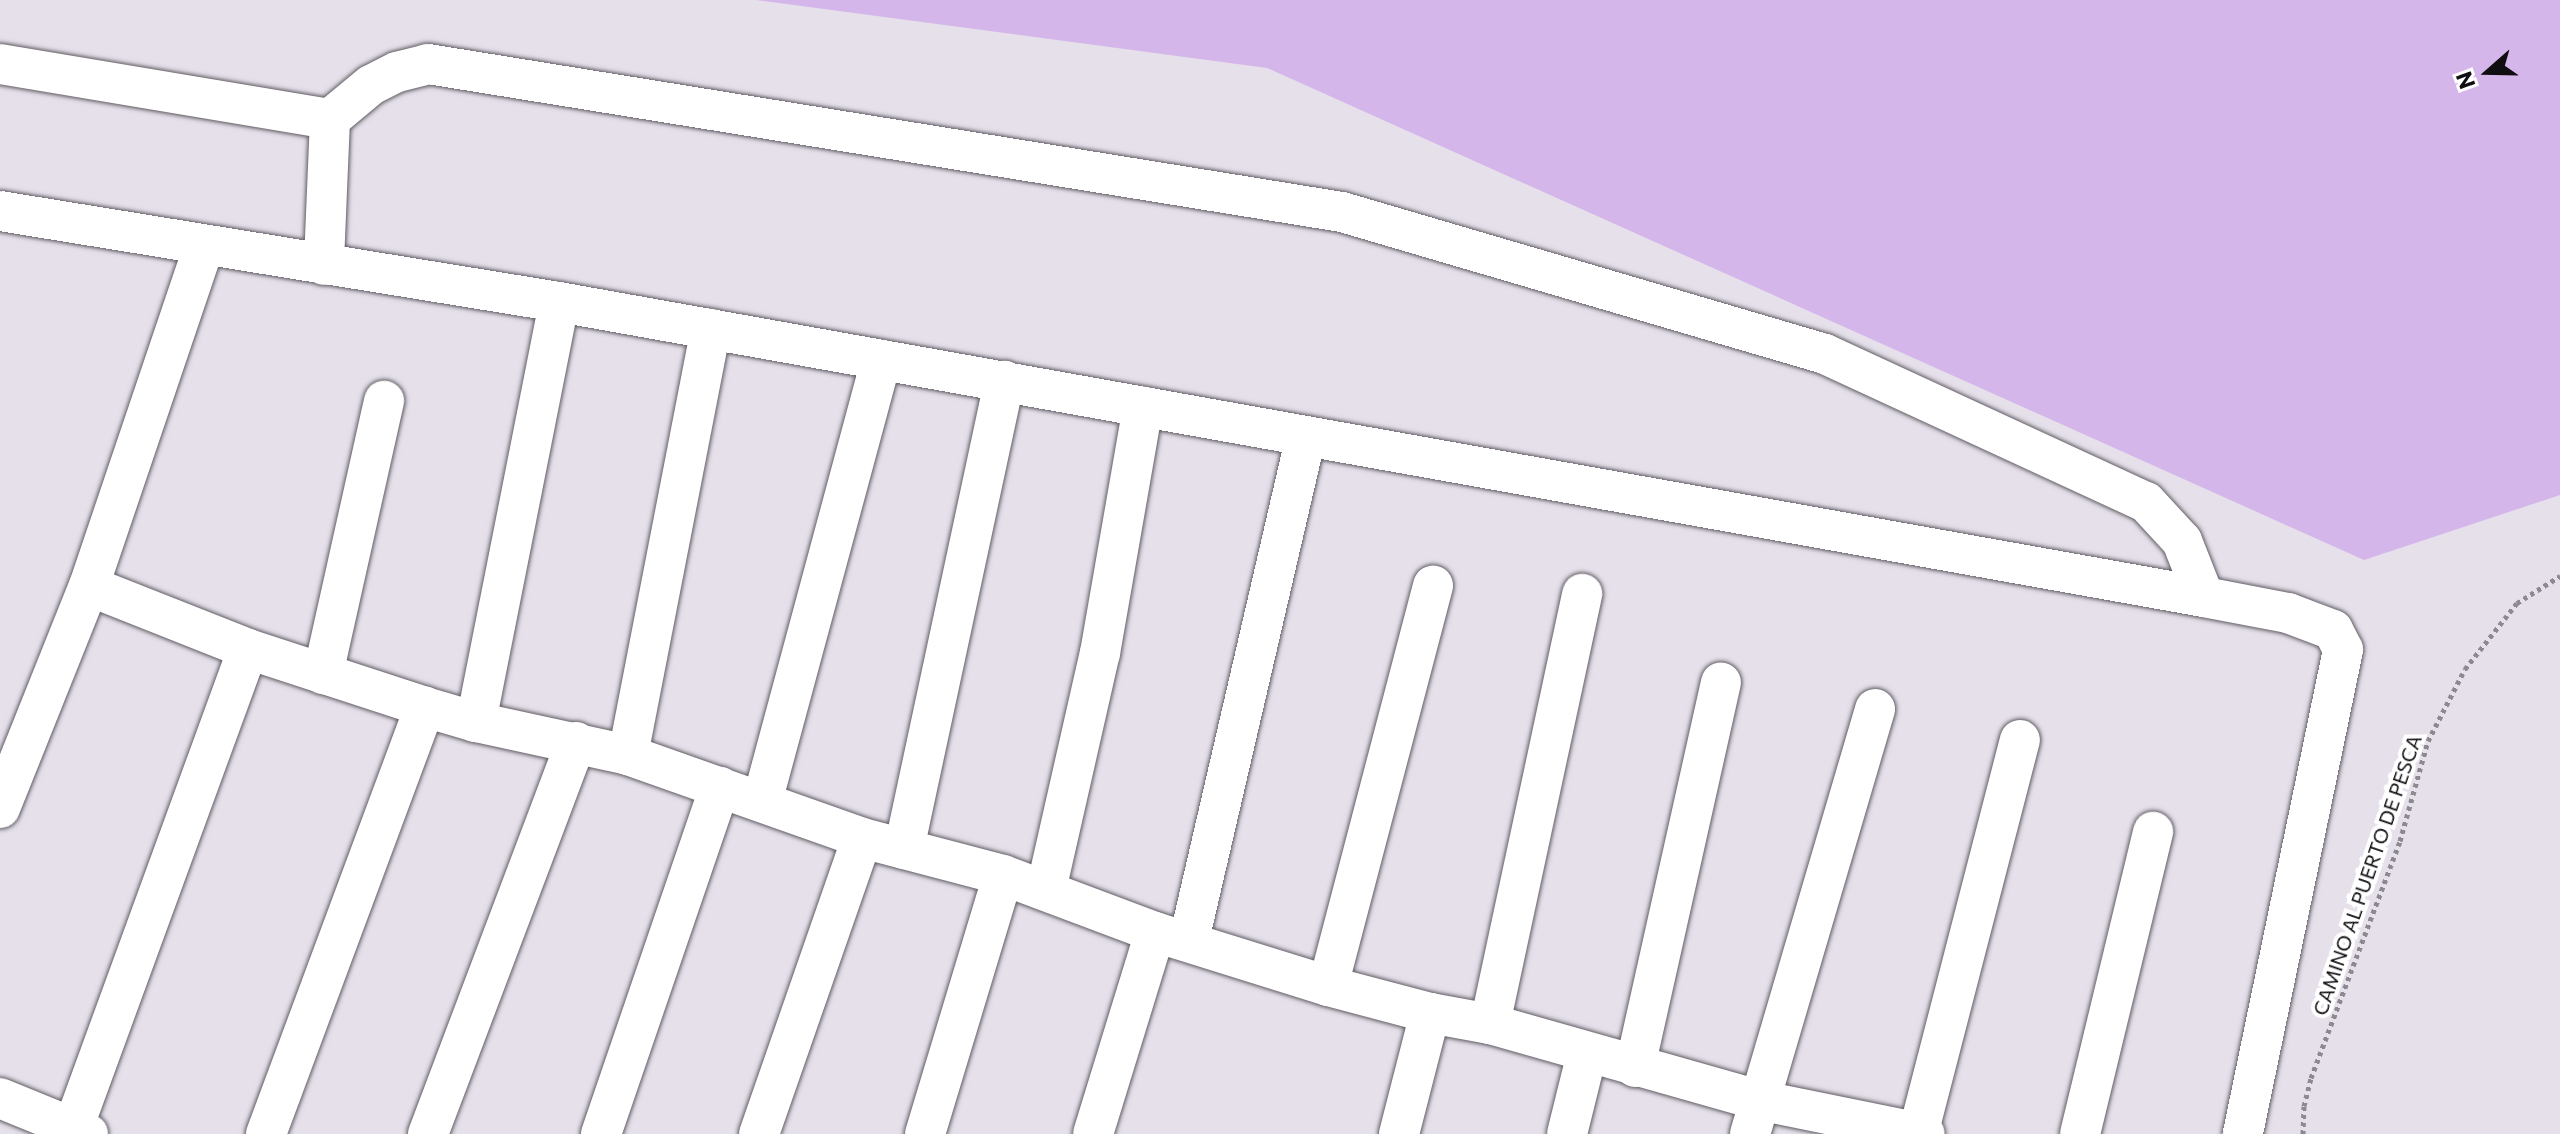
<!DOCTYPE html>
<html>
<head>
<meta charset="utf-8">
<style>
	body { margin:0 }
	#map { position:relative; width:2560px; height:1134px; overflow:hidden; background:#e5e0ea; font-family:Commissioner,sans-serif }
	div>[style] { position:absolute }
	.green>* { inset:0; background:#d5b6eb }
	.path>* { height:5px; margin-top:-2.5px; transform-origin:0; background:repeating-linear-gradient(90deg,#8d8990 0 4px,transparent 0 8px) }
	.roads { filter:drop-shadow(0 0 2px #615c64) drop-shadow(0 0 2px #615c64) }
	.street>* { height:40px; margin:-20px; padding:0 20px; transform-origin:20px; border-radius:20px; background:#fff }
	span { translate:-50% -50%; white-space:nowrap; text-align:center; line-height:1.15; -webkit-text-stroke:8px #fff; paint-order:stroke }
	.street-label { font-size:20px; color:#100e11 }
	.north { position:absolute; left:2448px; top:32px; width:80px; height:80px; -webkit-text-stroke:6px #fff; paint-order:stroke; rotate:250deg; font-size:22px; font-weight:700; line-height:32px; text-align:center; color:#100e11 }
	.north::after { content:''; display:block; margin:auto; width:28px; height:36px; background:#100e11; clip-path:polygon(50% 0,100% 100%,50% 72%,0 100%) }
</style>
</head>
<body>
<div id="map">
	<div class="green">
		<div style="clip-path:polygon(756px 0,2560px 0,2560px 495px,2364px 560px,1267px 68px)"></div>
	</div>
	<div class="path">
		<div style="left:2303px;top:1134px;width:28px;rotate:-88deg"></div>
		<div style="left:2304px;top:1106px;width:29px;rotate:-76deg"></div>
		<div style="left:2311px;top:1078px;width:253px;rotate:-69.4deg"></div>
		<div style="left:2400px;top:841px;width:104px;rotate:-74.4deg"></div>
		<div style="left:2428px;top:741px;width:81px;rotate:-62.8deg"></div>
		<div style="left:2465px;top:669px;width:84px;rotate:-51.8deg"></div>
		<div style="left:2517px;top:603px;width:51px;rotate:-32.1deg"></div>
	</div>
	<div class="roads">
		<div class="street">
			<div style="left:0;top:64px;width:335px;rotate:9.5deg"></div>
			<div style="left:330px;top:119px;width:146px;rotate:92.4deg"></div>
			<div style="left:330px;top:119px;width:53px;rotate:-39.7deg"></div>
			<div style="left:371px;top:85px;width:29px;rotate:-27deg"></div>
			<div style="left:397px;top:72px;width:32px;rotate:-14deg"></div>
			<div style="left:428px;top:64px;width:926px;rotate:9.2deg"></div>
			<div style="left:1342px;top:212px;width:503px;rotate:16.38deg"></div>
			<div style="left:1825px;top:354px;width:353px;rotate:24.8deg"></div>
			<div style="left:2146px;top:502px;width:53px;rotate:47.3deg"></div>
			<div style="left:2182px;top:541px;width:60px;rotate:68.6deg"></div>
			<div style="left:0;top:211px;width:566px;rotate:9.25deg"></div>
			<div style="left:559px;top:302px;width:1671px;rotate:10.17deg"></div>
			<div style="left:2204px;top:597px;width:86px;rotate:10.8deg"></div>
			<div style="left:2288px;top:613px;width:48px;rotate:20.7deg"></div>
			<div style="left:2333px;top:630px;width:22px;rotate:63deg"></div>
			<div style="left:2343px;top:650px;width:494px;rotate:101.7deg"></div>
			<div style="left:204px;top:246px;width:359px;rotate:108.7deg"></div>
			<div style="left:89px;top:586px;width:171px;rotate:21.6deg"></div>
			<div style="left:248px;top:649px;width:186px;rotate:18.1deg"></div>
			<div style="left:425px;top:707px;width:53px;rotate:16.4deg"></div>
			<div style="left:476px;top:722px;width:156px;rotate:12.2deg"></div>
			<div style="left:628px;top:755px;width:248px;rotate:19.5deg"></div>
			<div style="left:862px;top:838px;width:146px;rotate:14.7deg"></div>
			<div style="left:1003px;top:875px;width:162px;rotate:20.6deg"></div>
			<div style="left:1155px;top:932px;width:181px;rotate:17.3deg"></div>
			<div style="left:1328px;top:986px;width:106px;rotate:14.8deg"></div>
			<div style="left:1430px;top:1013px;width:61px;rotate:10.4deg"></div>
			<div style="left:1490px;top:1024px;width:279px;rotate:15.8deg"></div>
			<div style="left:1758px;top:1100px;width:170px;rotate:11.5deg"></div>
			<div style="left:323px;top:674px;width:280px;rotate:-77.4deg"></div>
			<div style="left:476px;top:722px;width:428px;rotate:-78.8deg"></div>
			<div style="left:628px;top:755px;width:434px;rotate:-79deg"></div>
			<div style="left:762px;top:802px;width:458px;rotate:-74.9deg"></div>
			<div style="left:0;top:808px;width:239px;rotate:-68.2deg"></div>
			<div style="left:904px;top:849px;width:479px;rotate:-77.9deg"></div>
			<div style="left:1046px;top:890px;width:243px;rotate:-77.2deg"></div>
			<div style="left:1100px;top:653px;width:250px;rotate:-80.1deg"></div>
			<div style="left:1189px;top:940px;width:517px;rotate:-76.93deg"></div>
			<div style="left:1328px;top:986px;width:414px;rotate:-75.3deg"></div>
			<div style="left:1490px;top:1024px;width:440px;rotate:-77.9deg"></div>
			<div style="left:1635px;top:1067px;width:394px;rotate:-77.4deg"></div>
			<div style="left:0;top:1098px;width:95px;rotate:22.2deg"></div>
			<div style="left:73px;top:1128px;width:510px;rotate:-69.93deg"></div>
			<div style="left:266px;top:1134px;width:456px;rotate:-69.6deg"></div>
			<div style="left:428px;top:1134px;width:419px;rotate:-69.3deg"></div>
			<div style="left:601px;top:1134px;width:367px;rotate:-71.1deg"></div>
			<div style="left:759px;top:1134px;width:313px;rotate:-70.8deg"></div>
			<div style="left:925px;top:1134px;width:270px;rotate:-73.2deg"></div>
			<div style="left:1093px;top:1134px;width:211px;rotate:-72.9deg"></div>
			<div style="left:1399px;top:1134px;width:125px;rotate:-75.6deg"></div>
			<div style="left:1567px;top:1134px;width:83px;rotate:-76.1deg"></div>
			<div style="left:1750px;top:1134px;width:443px;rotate:-73.6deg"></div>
			<div style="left:1918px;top:1134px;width:407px;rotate:-75.5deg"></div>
			<div style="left:2080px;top:1134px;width:311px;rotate:-76.4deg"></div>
		</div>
	</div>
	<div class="street-label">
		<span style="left:2367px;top:875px;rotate:-71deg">CAMINO AL PUERTO DE PESCA</span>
	</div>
	<div class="north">N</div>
</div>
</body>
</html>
